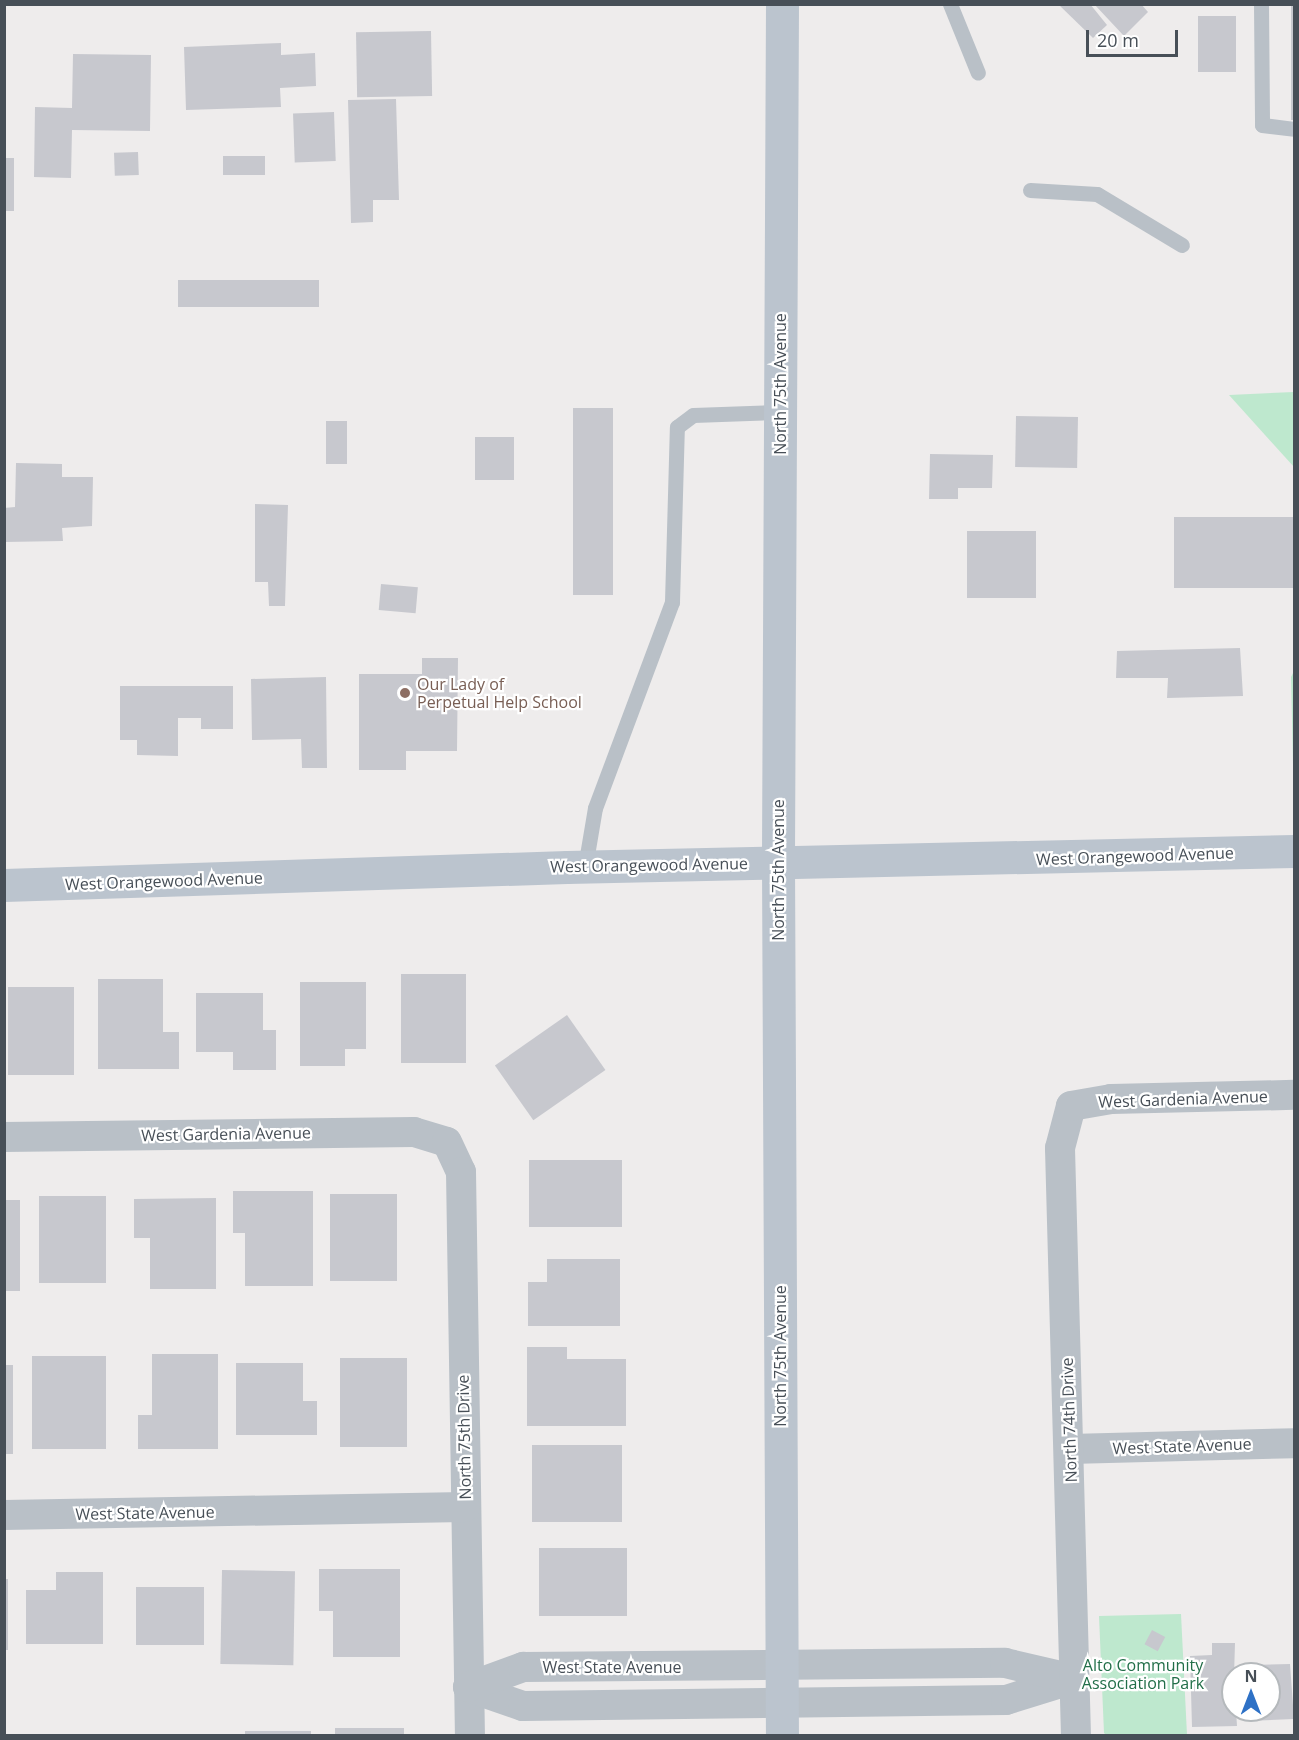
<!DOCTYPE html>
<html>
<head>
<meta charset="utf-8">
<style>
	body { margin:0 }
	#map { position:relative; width:1299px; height:1740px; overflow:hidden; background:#eeecec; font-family:"Open Sans",sans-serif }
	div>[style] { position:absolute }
	.green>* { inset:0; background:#bee8ce }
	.building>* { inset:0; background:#c7c8ce; transform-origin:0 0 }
	.lane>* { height:15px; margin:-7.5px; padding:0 7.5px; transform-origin:7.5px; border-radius:7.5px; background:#b9c0c7 }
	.street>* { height:30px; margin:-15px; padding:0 15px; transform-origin:15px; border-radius:15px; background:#b9c0c7 }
	.secondary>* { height:33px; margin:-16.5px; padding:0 16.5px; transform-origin:16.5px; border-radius:16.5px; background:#bbc4ce }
	.dots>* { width:16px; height:16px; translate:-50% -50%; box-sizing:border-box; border:3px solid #fff; border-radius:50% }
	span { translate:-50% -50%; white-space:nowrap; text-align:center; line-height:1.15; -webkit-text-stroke:4.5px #fff; paint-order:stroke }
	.street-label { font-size:16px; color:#474f57 }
	.education-label { font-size:16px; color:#785e54 }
	.left { translate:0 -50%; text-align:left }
	.park-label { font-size:16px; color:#216e48 }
	.frame { position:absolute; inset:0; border:6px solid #474f57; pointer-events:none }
	.north { position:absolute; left:1221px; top:1662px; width:60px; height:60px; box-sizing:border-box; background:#fff; border:2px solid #b5b9bc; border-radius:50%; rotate:0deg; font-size:16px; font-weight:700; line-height:24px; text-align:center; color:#474f57 }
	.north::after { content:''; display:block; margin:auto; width:21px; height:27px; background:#2e71c6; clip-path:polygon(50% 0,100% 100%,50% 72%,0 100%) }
	.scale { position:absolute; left:1086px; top:30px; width:92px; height:27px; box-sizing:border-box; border:3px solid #474f57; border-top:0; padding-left:8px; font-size:18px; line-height:21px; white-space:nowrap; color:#474f57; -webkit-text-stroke:4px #fff; paint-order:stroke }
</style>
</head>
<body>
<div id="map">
	<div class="green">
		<div style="clip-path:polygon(1294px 392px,1294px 467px,1229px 395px)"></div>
		<div style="clip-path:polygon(1294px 671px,1294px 808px,1291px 677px)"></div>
		<div style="clip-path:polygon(1181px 1614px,1187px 1735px,1107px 1736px,1104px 1733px,1099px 1616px)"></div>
	</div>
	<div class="building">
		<div style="clip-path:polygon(1058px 4px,1090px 4px,1107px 25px,1093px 38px)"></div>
		<div style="clip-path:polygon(1094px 4px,1141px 4px,1148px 12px,1124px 36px)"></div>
		<div style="left:1291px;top:5px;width:3px;height:115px"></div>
		<div style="left:1198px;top:16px;width:38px;height:56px"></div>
		<div style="left:431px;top:31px;width:65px;height:75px;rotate:89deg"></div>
		<div style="clip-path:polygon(281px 43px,281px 55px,315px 53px,316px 86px,280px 88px,281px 107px,186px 110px,184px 47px)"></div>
		<div style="clip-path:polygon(73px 54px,151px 55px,150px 131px,72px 130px,71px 178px,34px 177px,35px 107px,72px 108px)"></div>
		<div style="clip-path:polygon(396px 99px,399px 200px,373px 200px,373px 222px,351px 223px,348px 100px)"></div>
		<div style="left:334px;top:112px;width:49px;height:41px;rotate:88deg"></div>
		<div style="left:138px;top:152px;width:23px;height:24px;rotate:88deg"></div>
		<div style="left:265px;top:156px;width:19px;height:42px;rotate:90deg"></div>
		<div style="left:4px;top:158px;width:10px;height:53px"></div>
		<div style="left:319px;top:280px;width:27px;height:141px;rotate:90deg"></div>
		<div style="left:573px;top:408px;width:40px;height:187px"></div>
		<div style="left:1016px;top:416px;width:62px;height:51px;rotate:1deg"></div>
		<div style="left:326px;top:421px;width:21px;height:43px"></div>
		<div style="left:475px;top:437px;width:39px;height:43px"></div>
		<div style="clip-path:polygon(930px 454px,993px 455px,992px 488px,958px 488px,958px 499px,929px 499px)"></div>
		<div style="clip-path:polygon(16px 463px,62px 464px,62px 477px,93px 477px,92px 526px,62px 528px,63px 541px,5px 542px,4px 508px,15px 507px)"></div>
		<div style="clip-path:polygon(255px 504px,288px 505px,285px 606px,269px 606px,268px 582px,255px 582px)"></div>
		<div style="left:1174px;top:517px;width:120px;height:71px"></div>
		<div style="left:967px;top:531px;width:69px;height:67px"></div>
		<div style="left:381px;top:584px;width:37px;height:26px;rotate:5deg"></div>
		<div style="clip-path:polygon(1240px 648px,1243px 696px,1167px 698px,1168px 678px,1116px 678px,1117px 651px)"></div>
		<div style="clip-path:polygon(422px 658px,458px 658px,457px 751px,406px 751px,406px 770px,359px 770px,359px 674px,422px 674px)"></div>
		<div style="clip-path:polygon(326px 677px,327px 768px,302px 768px,301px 739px,252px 740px,251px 679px)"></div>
		<div style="clip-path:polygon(120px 686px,233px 686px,233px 729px,201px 729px,201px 718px,178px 718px,178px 756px,137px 755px,137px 740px,120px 740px)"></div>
		<div style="left:401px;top:974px;width:65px;height:89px"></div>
		<div style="clip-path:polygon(98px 979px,163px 979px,163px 1032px,179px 1032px,179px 1069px,98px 1069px)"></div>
		<div style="clip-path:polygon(300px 982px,366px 982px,366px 1049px,345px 1049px,345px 1066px,300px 1066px)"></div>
		<div style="left:8px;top:987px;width:66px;height:88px"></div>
		<div style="clip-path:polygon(196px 993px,263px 993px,263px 1030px,276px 1030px,276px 1070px,233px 1070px,233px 1052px,196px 1052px)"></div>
		<div style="left:567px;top:1015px;width:67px;height:88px;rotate:55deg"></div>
		<div style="left:529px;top:1160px;width:93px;height:67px"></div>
		<div style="clip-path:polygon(233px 1191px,313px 1191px,313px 1286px,245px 1286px,245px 1233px,233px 1233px)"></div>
		<div style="left:330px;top:1194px;width:67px;height:87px"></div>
		<div style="left:39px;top:1196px;width:67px;height:87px"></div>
		<div style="clip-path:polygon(216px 1198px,216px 1289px,150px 1289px,150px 1238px,134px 1238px,134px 1199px)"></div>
		<div style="left:4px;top:1200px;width:16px;height:91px"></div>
		<div style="clip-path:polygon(547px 1259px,620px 1259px,620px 1326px,528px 1326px,528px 1282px,547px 1282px)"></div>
		<div style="clip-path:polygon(527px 1347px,567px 1347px,567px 1359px,626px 1359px,626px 1426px,527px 1426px)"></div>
		<div style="clip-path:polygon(152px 1354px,218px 1354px,218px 1449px,138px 1449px,138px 1415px,152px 1415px)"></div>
		<div style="left:32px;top:1356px;width:74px;height:93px"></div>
		<div style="left:340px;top:1358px;width:67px;height:89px"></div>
		<div style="clip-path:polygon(236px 1363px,303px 1363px,303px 1401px,317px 1401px,317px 1435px,236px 1435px)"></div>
		<div style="left:4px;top:1365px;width:9px;height:89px"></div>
		<div style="left:532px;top:1445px;width:90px;height:77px"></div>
		<div style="left:539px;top:1548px;width:88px;height:68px"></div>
		<div style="clip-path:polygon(319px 1569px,400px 1569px,400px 1657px,333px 1657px,333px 1611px,319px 1611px)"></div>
		<div style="left:222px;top:1570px;width:73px;height:94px;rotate:1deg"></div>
		<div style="clip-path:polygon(56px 1572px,103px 1572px,103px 1644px,26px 1644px,26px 1590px,56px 1590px)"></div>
		<div style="left:4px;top:1579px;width:4px;height:71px"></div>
		<div style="left:136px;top:1587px;width:68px;height:58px"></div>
		<div style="left:1152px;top:1630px;width:15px;height:16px;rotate:28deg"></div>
		<div style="clip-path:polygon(1212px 1643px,1235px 1643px,1233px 1710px,1236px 1710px,1237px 1726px,1192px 1727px,1190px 1656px,1212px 1655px)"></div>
		<div style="clip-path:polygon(1290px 1664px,1294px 1719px,1248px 1721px,1248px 1710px,1269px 1710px,1269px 1674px,1248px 1674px,1248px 1665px)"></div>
		<div style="left:335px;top:1728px;width:69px;height:8px"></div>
		<div style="left:245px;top:1731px;width:66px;height:5px"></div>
	</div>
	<div class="lane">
		<div style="left:950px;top:4px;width:74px;rotate:67.9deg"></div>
		<div style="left:1261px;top:4px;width:121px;rotate:89.5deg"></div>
		<div style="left:1262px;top:125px;width:32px;rotate:7deg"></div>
		<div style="left:1030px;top:190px;width:67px;rotate:3.4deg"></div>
		<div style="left:1097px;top:194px;width:99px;rotate:31deg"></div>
		<div style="left:585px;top:867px;width:60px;rotate:-80.4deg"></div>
		<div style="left:595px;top:808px;width:220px;rotate:-69.5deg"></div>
		<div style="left:672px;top:602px;width:175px;rotate:-88.4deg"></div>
		<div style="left:677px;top:427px;width:20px;rotate:-37deg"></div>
		<div style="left:693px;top:415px;width:87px;rotate:-2deg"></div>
	</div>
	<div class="street">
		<div style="left:4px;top:1137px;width:410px;rotate:-0.7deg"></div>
		<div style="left:414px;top:1132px;width:34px;rotate:17deg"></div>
		<div style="left:447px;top:1142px;width:33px;rotate:65deg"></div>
		<div style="left:461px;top:1172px;width:564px;rotate:89.09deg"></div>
		<div style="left:1070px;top:1449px;width:224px;rotate:-1.5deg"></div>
		<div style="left:4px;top:1515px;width:461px;rotate:-1deg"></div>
		<div style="left:468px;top:1687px;width:58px;rotate:19.1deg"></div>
		<div style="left:523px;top:1706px;width:483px;rotate:-0.7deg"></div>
		<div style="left:1006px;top:1700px;width:71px;rotate:-17.2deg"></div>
		<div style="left:468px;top:1687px;width:59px;rotate:-20deg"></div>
		<div style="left:523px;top:1667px;width:482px;rotate:-0.5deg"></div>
		<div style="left:1005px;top:1663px;width:71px;rotate:13.1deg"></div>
		<div style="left:1076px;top:1736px;width:588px;rotate:-91.56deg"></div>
		<div style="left:1060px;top:1148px;width:43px;rotate:-75.3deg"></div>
		<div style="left:1071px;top:1106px;width:41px;rotate:-9.9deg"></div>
		<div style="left:1111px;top:1099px;width:183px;rotate:-1.3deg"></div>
	</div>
	<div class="secondary">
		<div style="left:782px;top:4px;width:859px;rotate:90.27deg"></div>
		<div style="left:778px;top:863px;width:873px;rotate:89.74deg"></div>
		<div style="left:4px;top:885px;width:563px;rotate:-1.83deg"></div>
		<div style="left:567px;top:867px;width:727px;rotate:-1.26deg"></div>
	</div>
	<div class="dots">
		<div style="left:405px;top:693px;background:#8d6e63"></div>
	</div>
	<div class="street-label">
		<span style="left:780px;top:384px;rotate:-90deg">North 75th Avenue</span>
		<span style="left:1135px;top:856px;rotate:-2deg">West Orangewood Avenue</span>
		<span style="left:649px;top:865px;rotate:-1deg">West Orangewood Avenue</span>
		<span style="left:778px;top:870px;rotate:-90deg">North 75th Avenue</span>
		<span style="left:164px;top:881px;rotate:-2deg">West Orangewood Avenue</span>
		<span style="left:1183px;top:1099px;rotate:-2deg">West Gardenia Avenue</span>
		<span style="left:226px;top:1134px;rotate:-1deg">West Gardenia Avenue</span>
		<span style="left:780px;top:1356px;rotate:-90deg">North 75th Avenue</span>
		<span style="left:1069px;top:1420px;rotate:-92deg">North 74th Drive</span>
		<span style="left:464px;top:1437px;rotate:-91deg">North 75th Drive</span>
		<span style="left:1182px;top:1446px;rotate:-2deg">West State Avenue</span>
		<span style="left:145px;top:1513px;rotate:-1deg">West State Avenue</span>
		<span style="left:612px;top:1667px">West State Avenue</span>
	</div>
	<div class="education-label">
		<span class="left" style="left:417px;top:693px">Our Lady of<br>Perpetual Help School</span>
	</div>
	<div class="park-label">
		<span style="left:1143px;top:1674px">Alto Community<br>Association Park</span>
	</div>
	<div class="frame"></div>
	<div class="north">N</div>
	<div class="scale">20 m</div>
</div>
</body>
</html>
